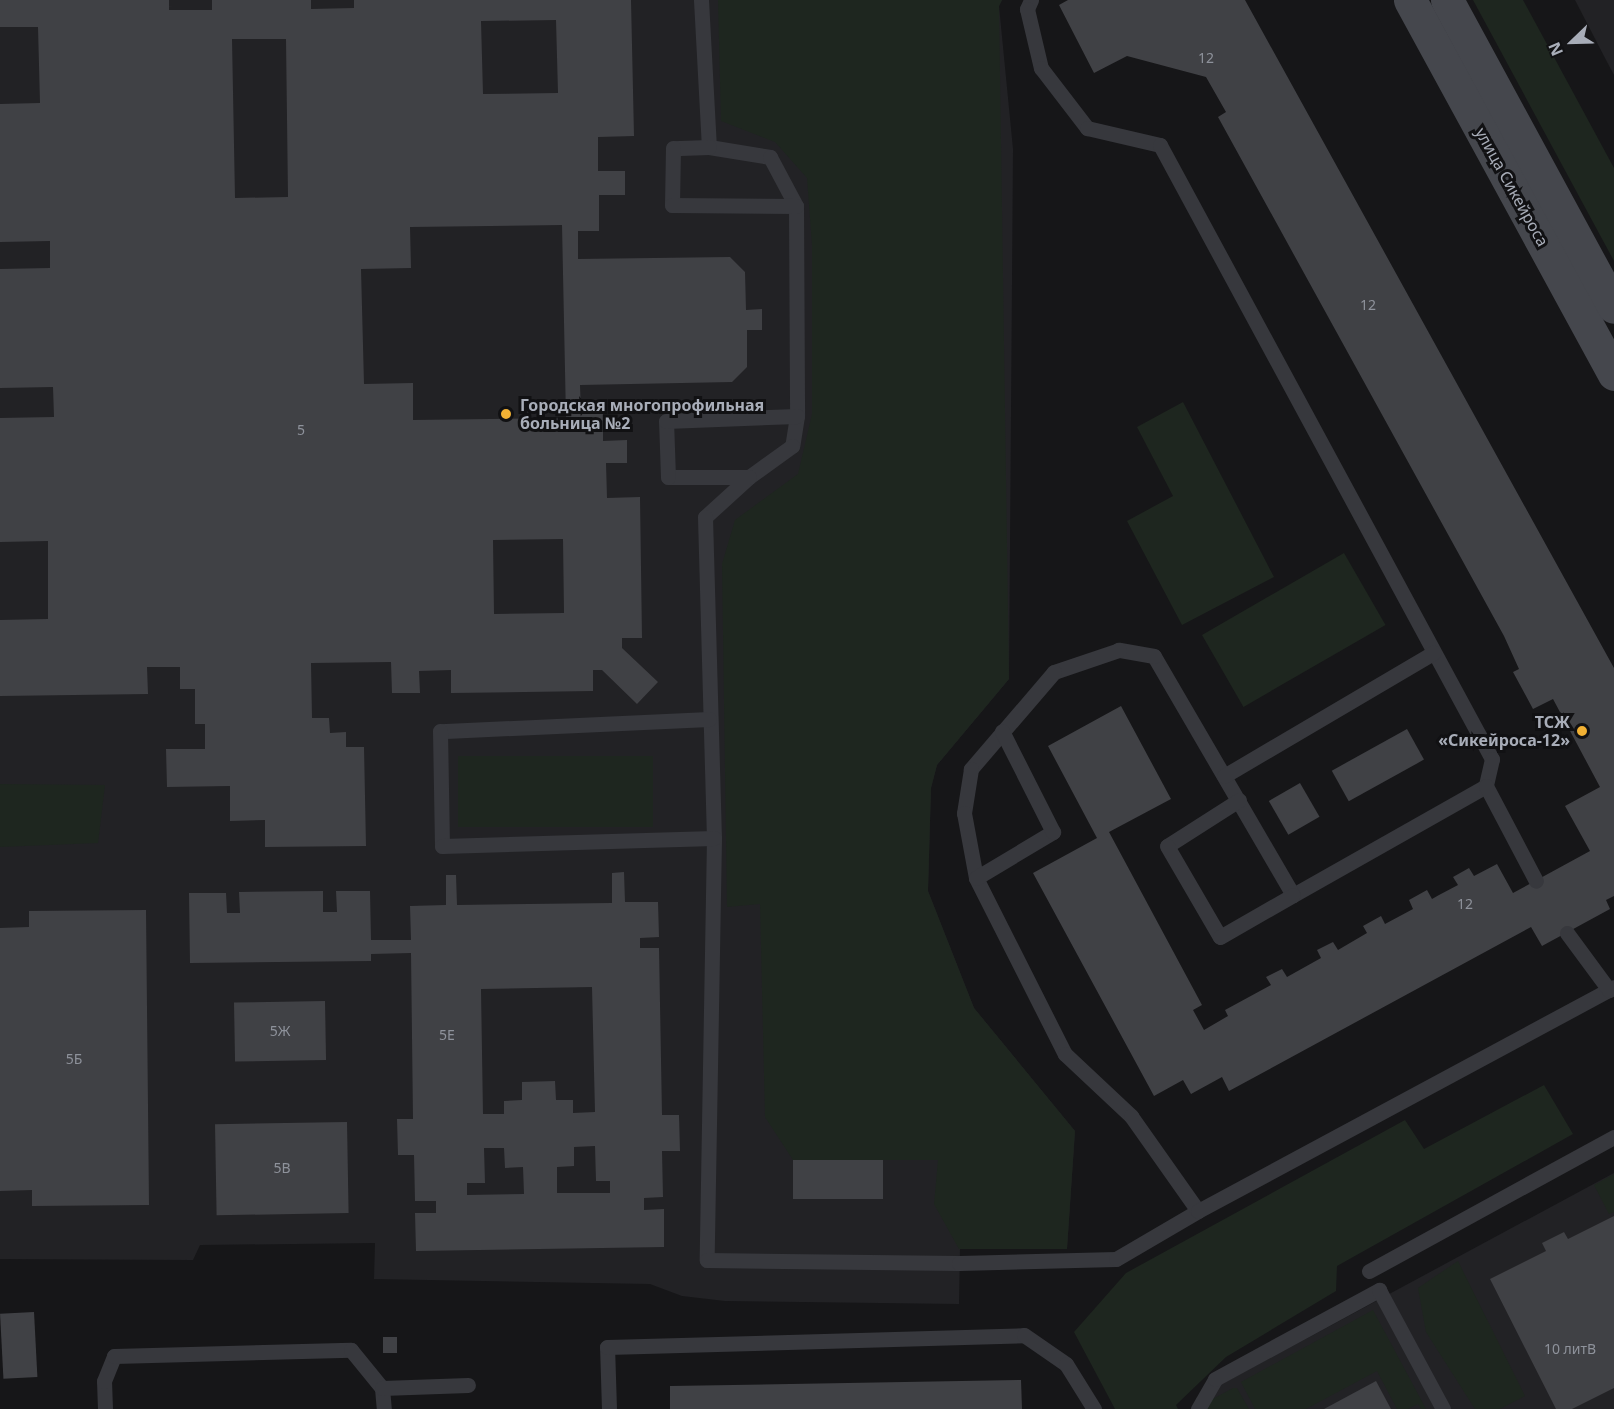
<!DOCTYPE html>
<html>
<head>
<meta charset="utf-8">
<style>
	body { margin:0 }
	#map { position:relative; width:1614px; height:1409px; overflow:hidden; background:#161618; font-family:"Noto Sans",sans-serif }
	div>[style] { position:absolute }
	.built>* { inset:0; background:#222225 }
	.green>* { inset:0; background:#1e261f; transform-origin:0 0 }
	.building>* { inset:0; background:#404145; transform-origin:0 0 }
	.lane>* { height:15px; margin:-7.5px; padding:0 7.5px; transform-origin:7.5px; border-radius:7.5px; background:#37383d }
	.secondary>* { height:33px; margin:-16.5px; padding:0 16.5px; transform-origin:16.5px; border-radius:16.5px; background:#45474d }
	.dots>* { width:16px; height:16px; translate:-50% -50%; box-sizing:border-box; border:3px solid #111113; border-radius:50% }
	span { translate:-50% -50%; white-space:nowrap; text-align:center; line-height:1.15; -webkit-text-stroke:6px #111113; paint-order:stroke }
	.number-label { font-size:14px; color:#8e929b }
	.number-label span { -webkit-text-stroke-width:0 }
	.street-label { font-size:16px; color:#a8adb8 }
	.poi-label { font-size:16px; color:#a8adb8; font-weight:700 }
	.left { translate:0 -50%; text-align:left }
	.right { translate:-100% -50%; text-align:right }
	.north { position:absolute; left:1542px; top:12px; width:60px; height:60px; -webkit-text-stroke:4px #111113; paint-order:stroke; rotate:247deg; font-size:16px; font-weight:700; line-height:24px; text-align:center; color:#a8adb8 }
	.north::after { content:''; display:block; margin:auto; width:21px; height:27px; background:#a8adb8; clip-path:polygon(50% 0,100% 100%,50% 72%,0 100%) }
</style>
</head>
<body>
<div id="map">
	<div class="built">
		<div style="clip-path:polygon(0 0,1002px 0,999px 6px,1013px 149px,1009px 679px,937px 765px,931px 788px,928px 891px,974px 1008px,1075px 1131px,1067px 1249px,960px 1249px,959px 1304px,725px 1301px,682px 1296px,650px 1284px,374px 1279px,375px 1243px,200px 1245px,193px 1260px,0 1259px)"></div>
		<div style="clip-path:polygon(1575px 0,1614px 0,1614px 75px,1605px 58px)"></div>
		<div style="clip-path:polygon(1614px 1173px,1614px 1409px,1202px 1409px,1196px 1398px)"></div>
	</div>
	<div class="green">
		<div style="clip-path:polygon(718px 0,1002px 0,999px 6px,1009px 679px,937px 765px,931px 788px,928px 891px,974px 1008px,1075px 1131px,1067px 1249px,959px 1249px,934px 1204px,938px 1160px,793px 1160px,765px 1117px,760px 904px,727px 907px,722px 564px,735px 520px,798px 474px,812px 414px,812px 245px,807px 178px,775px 142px,721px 121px)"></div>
		<div style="clip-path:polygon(1473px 0,1523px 0,1614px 168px,1614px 261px)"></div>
		<div style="clip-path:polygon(1183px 402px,1274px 577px,1182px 625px,1127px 521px,1173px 496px,1137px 427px)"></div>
		<div style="left:1344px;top:553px;width:83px;height:164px;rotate:60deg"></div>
		<div style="left:653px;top:756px;width:71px;height:195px;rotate:90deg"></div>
		<div style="clip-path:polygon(0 784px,105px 785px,98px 843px,0 847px)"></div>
		<div style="clip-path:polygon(1544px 1085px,1573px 1134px,1337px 1266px,1336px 1291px,1226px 1357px,1176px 1405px,1178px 1409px,1115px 1409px,1074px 1332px,1126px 1273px,1405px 1120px,1424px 1149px)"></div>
		<div style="clip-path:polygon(1614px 1174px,1614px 1212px,1609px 1214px,1594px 1185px)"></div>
		<div style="clip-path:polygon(1458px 1261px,1525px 1396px,1500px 1409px,1475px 1409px,1426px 1332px,1418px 1288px)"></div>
		<div style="clip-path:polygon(1373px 1310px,1426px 1409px,1421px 1409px,1418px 1404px,1408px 1409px,1397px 1409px,1377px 1371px,1306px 1409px,1255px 1409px,1241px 1382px)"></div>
		<div style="clip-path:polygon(1233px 1388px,1237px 1388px,1249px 1409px,1205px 1409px,1209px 1401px)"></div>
	</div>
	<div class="building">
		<div style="clip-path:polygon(evenodd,0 0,169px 0,169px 10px,212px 10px,212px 0,311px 0,311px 9px,354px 8px,354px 0,631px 0,634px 136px,598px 137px,598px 171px,625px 171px,625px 195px,599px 195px,599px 231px,578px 231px,578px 259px,730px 257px,745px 272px,746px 310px,762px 309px,762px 330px,747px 330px,747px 367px,732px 382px,580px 385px,581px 413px,603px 412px,603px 441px,627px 440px,627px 463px,606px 463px,607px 498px,640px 497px,642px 638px,622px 638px,622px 648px,658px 682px,637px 704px,602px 670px,593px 670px,593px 691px,451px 693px,451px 670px,419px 671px,420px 693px,392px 693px,391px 662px,311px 663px,312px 718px,329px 718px,330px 733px,346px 732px,346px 747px,364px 747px,366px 846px,265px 847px,265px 820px,230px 821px,230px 786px,167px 787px,166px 749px,205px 749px,205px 724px,195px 724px,195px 689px,180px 689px,180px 667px,147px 667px,148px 694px,0 696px,0 620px,48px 619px,48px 541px,0 542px,0 418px,54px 417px,53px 387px,0 388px,0 269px,50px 268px,50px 241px,0 242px,0 104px,40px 103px,38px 27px,0 27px,0 0,556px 20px,558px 93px,483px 94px,481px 21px,556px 20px,0 0,232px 39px,286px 39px,288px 197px,235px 198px,232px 39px,0 0,562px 225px,566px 418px,413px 420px,413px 383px,364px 384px,361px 269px,411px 268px,410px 227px,562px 225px,0 0,563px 539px,564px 613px,494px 614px,493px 540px,563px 539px)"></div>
		<div style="clip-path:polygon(1068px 0,1245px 0,1614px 668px,1614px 896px,1606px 900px,1610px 909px,1542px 946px,1531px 927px,1229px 1091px,1222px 1077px,1191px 1094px,1183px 1080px,1154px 1096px,1033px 873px,1097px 838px,1048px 746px,1121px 706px,1171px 799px,1109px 832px,1202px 1005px,1193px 1010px,1204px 1030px,1228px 1016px,1225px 1010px,1271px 985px,1266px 977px,1282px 969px,1287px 977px,1321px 958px,1317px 950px,1333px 942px,1338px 950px,1367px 933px,1363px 926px,1381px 916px,1385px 924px,1413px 909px,1409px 900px,1427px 890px,1432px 899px,1439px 895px,1458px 885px,1453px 877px,1469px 868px,1474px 876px,1497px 864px,1513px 893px,1590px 851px,1565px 806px,1600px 787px,1553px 699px,1533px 709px,1513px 672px,1519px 669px,1504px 636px,1218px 117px,1226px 112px,1206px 77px,1127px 56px,1094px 73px,1059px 5px)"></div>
		<div style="left:1407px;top:729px;width:35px;height:86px;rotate:61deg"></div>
		<div style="left:1300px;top:783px;width:39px;height:36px;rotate:60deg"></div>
		<div style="clip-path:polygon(evenodd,624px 872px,625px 902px,658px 902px,659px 937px,640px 938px,640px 948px,659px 948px,662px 1115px,679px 1115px,680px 1151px,662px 1151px,663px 1197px,644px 1198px,644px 1210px,664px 1209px,664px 1247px,416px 1251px,415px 1213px,436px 1213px,436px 1201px,415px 1201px,414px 1155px,398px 1155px,397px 1119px,413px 1119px,411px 953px,371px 954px,371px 961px,190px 963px,189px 893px,226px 893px,227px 913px,240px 913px,239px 892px,323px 891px,323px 912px,337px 912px,336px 891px,370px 891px,371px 940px,411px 940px,410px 906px,446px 905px,446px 875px,456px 875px,457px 905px,612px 903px,612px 873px,624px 872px,592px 987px,595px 1112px,573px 1113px,573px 1100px,556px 1100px,555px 1081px,522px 1082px,522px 1100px,504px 1101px,504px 1114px,483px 1114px,481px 989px,592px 987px,624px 872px,595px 1146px,596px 1181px,610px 1181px,610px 1193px,557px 1193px,557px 1167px,574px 1166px,574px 1147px,595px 1146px,624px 872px,484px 1148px,504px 1148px,505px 1168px,523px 1167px,524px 1194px,467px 1195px,467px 1183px,485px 1183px,484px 1148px)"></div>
		<div style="clip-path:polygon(146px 910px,149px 1205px,32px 1206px,32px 1190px,0 1191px,0 928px,29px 927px,29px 911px)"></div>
		<div style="left:325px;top:1001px;width:59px;height:91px;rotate:89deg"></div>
		<div style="left:347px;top:1122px;width:91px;height:132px;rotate:89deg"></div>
		<div style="left:793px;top:1160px;width:90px;height:39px"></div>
		<div style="clip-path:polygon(1614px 1216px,1614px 1388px,1572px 1409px,1556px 1409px,1490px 1279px,1546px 1251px,1542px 1243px,1564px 1232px,1568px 1239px)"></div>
		<div style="left:34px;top:1312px;width:65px;height:34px;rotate:87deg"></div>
		<div style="left:383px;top:1337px;width:14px;height:16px"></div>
		<div style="clip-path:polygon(1021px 1380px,1022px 1409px,670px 1409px,670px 1386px)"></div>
		<div style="clip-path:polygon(1376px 1381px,1391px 1409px,1324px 1409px)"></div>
	</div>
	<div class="lane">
		<div style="left:701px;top:0;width:147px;rotate:86.9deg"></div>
		<div style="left:709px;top:147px;width:62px;rotate:9.3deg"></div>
		<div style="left:770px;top:157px;width:55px;rotate:62deg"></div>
		<div style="left:796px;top:206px;width:210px;rotate:89.7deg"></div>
		<div style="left:797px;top:416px;width:30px;rotate:99deg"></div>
		<div style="left:792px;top:446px;width:53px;rotate:144.2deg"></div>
		<div style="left:749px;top:477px;width:59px;rotate:137.7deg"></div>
		<div style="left:705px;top:517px;width:321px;rotate:88.4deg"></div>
		<div style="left:714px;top:838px;width:422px;rotate:91deg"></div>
		<div style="left:707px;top:1260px;width:252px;rotate:0.7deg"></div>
		<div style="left:959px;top:1263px;width:157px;rotate:-1.5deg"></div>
		<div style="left:1116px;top:1259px;width:95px;rotate:-30.3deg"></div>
		<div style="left:1031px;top:0;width:10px;rotate:114deg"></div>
		<div style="left:1027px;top:9px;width:61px;rotate:76.7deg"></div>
		<div style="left:1041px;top:68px;width:76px;rotate:52.5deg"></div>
		<div style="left:1087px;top:128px;width:75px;rotate:13.1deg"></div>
		<div style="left:1160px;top:145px;width:698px;rotate:61.6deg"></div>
		<div style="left:1492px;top:759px;width:28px;rotate:103deg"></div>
		<div style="left:1486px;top:786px;width:222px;rotate:150.5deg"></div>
		<div style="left:1293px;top:895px;width:276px;rotate:-120.2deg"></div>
		<div style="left:1154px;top:656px;width:36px;rotate:-170deg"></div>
		<div style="left:1119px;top:650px;width:69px;rotate:161.3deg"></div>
		<div style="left:1054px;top:672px;width:128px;rotate:130.6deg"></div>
		<div style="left:971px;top:769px;width:45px;rotate:99deg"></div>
		<div style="left:964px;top:813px;width:66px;rotate:79.5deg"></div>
		<div style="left:976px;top:878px;width:197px;rotate:63.2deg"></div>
		<div style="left:1065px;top:1054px;width:91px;rotate:43.2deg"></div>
		<div style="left:1131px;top:1116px;width:116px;rotate:54.8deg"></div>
		<div style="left:1198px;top:1211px;width:472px;rotate:-28.3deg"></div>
		<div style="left:709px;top:147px;width:36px;rotate:178deg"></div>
		<div style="left:673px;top:148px;width:57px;rotate:91deg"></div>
		<div style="left:672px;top:205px;width:124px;rotate:0.5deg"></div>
		<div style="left:749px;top:477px;width:81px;rotate:180deg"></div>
		<div style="left:668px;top:477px;width:56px;rotate:-92deg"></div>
		<div style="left:666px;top:421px;width:131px;rotate:-2.2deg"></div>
		<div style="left:709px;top:719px;width:269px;rotate:177.4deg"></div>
		<div style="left:440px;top:731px;width:115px;rotate:89deg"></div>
		<div style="left:442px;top:846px;width:272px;rotate:-1.7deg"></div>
		<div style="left:1224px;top:776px;width:243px;rotate:-30.5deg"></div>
		<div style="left:1486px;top:786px;width:107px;rotate:62.2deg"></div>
		<div style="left:1239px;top:800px;width:85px;rotate:147.4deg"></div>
		<div style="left:1167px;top:846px;width:105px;rotate:59.8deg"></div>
		<div style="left:1220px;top:937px;width:84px;rotate:-29.9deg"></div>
		<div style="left:976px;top:878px;width:90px;rotate:-30.9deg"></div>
		<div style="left:1053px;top:832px;width:113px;rotate:-116.8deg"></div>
		<div style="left:1567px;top:933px;width:71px;rotate:53.6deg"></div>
		<div style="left:1369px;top:1271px;width:279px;rotate:-28.7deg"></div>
		<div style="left:382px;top:1388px;width:21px;rotate:85deg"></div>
		<div style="left:105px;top:1409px;width:28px;rotate:-92deg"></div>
		<div style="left:104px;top:1381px;width:27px;rotate:-68deg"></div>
		<div style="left:114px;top:1356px;width:237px;rotate:-1.5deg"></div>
		<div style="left:351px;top:1350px;width:49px;rotate:50.8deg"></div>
		<div style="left:382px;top:1388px;width:86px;rotate:-2deg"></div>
		<div style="left:609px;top:1409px;width:62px;rotate:-91.8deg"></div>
		<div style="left:607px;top:1347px;width:417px;rotate:-1.6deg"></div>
		<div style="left:1024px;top:1335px;width:51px;rotate:34.6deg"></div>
		<div style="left:1066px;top:1364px;width:53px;rotate:58.1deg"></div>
		<div style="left:1198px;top:1409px;width:34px;rotate:-60deg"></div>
		<div style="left:1215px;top:1379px;width:187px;rotate:-28.5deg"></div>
		<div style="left:1379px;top:1290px;width:135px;rotate:61.7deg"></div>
	</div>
	<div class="secondary">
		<div style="left:1410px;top:0;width:426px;rotate:61.4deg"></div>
		<div style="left:1447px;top:0;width:349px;rotate:61.5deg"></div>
	</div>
	<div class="dots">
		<div style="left:506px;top:414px;background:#f2b134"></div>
		<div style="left:1582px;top:731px;background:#f2b134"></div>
	</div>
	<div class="number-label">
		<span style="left:1206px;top:58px">12</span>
		<span style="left:1368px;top:305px">12</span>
		<span style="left:301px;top:430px">5</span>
		<span style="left:1465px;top:904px">12</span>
		<span style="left:280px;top:1031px">5Ж</span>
		<span style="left:447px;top:1035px">5Е</span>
		<span style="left:74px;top:1059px">5Б</span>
		<span style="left:282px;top:1168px">5В</span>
		<span style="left:1570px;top:1349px">10 литВ</span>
	</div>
	<div class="street-label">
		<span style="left:1512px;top:187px;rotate:61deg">улица Сикейроса</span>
	</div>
	<div class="poi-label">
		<span class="left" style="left:520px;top:414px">Городская многопрофильная<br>больница №2</span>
		<span class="right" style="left:1570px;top:731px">ТСЖ<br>«Сикейроса-12»</span>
	</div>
	<div class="north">N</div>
</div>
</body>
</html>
